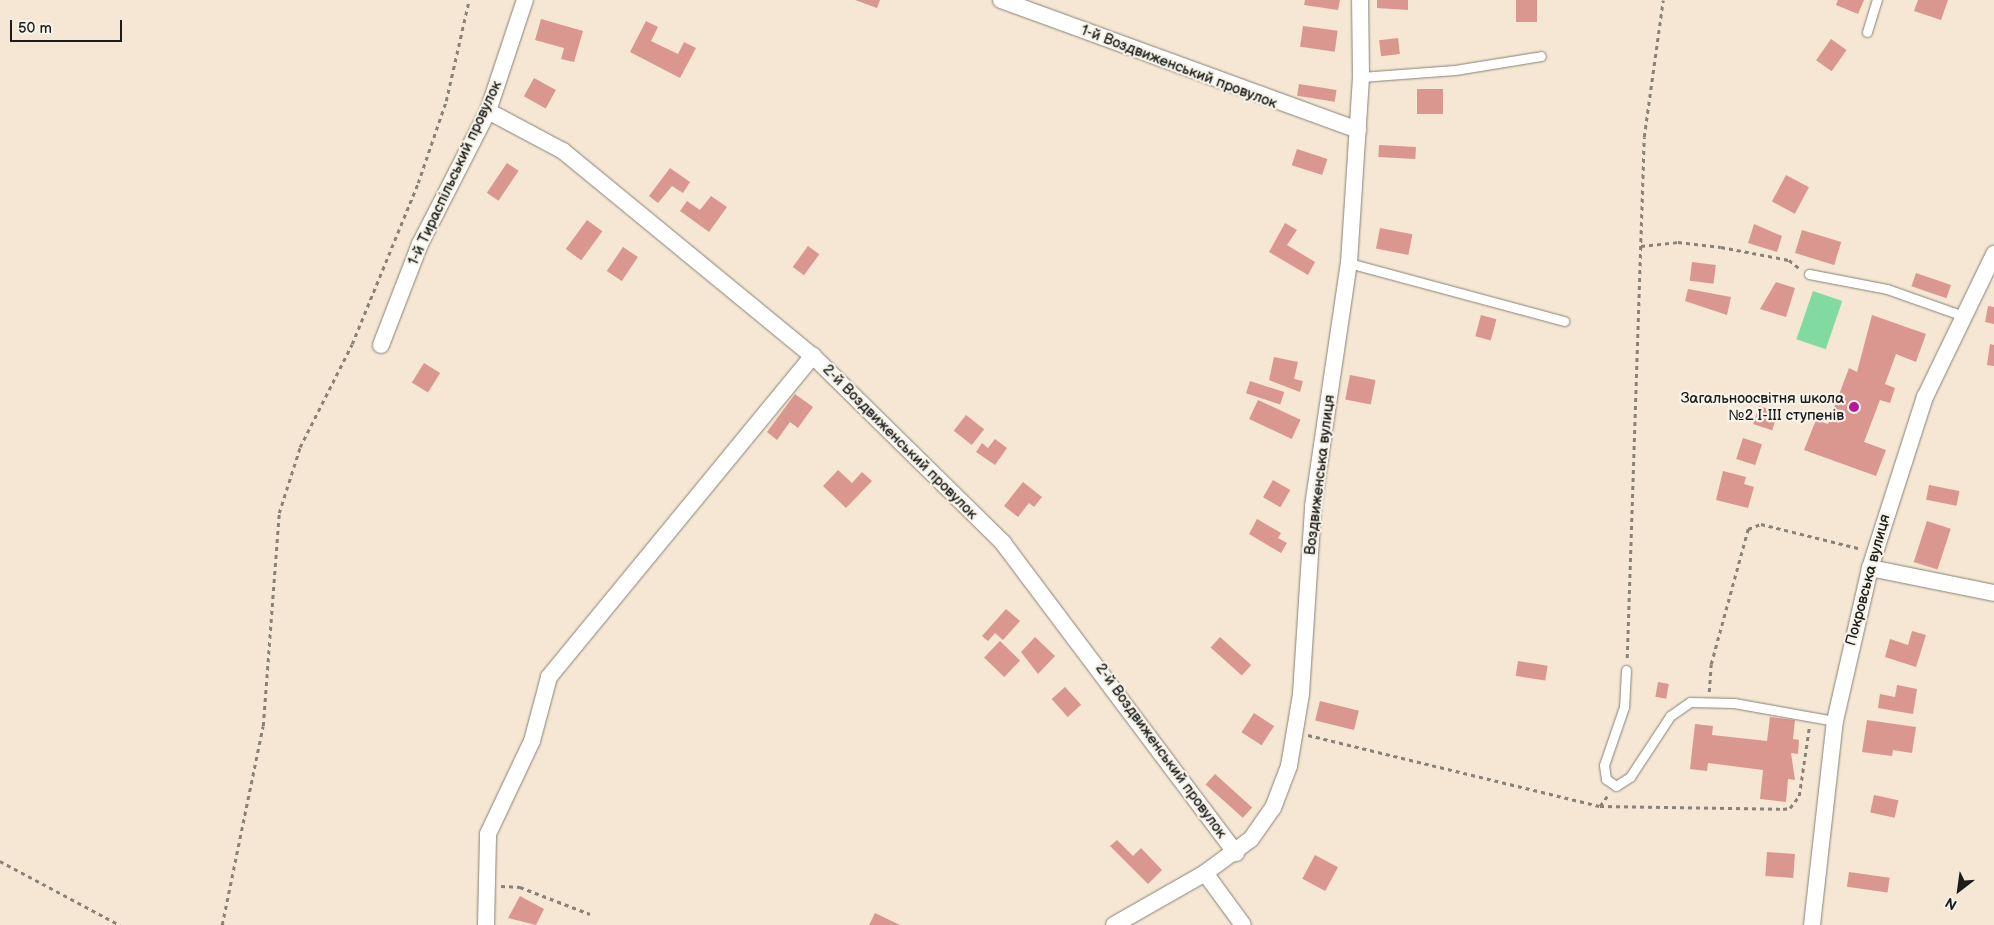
<!DOCTYPE html>
<html>
<head>
<meta charset="utf-8">
<style>
	body { margin:0 }
	#map { position:relative; width:1994px; height:925px; overflow:hidden; background:#f5e7d3; font-family:"Balsamiq Sans",sans-serif }
	div>[style] { position:absolute }
	.green>* { inset:0; background:#81dba1; transform-origin:0 0 }
	.building>* { inset:0; background:#da978f; transform-origin:0 0 }
	.path>* { height:2.5px; margin-top:-1.25px; transform-origin:0; background:repeating-linear-gradient(90deg,#888278 0 4px,transparent 0 8px) }
	.roads { filter:drop-shadow(0 0 1px #888278) drop-shadow(0 0 1px #888278) }
	.service>* { height:9px; margin:-4.5px; padding:0 4.5px; transform-origin:4.5px; border-radius:4.5px; background:#fff }
	.minor>* { height:16px; margin:-8px; padding:0 8px; transform-origin:8px; border-radius:8px; background:#fff }
	.dots>* { width:14px; height:14px; translate:-50% -50%; box-sizing:border-box; border:2px solid #f7f3e8; border-radius:50% }
	span { translate:-50% -50%; white-space:nowrap; text-align:center; line-height:1.15; -webkit-text-stroke:4.5px #f7f3e8; paint-order:stroke }
	.street-label { font-size:15px; color:#1c1c1c }
	.poi-label { font-size:15px; color:#1c1c1c }
	.right { translate:-100% -50%; text-align:right }
	.north { position:absolute; left:1934px; top:865px; width:50px; height:50px; -webkit-text-stroke:4px #f7f3e8; paint-order:stroke; rotate:210deg; font-size:14px; font-weight:700; line-height:20px; text-align:center; color:#1c1c1c }
	.north::after { content:''; display:block; margin:auto; width:18px; height:22px; background:#1c1c1c; clip-path:polygon(50% 0,100% 100%,50% 72%,0 100%) }
	.scale { position:absolute; left:10px; top:20px; width:112px; height:22px; box-sizing:border-box; border:2px solid #1c1c1c; border-top:0; padding-left:6px; font-size:15px; line-height:18px; white-space:nowrap; color:#1c1c1c; -webkit-text-stroke:4px #f7f3e8; paint-order:stroke }
</style>
</head>
<body>
<div id="map">
	<div class="green">
		<div style="left:1813px;top:291px;width:31px;height:51px;rotate:19deg"></div>
	</div>
	<div class="building">
		<div style="clip-path:polygon(855px 0,880px 0,877px 8px)"></div>
		<div style="clip-path:polygon(1305px 0,1340px 0,1338px 10px,1304px 5px)"></div>
		<div style="clip-path:polygon(1377px 0,1408px 0,1408px 10px,1377px 8px)"></div>
		<div style="left:1516px;top:0;width:21px;height:22px"></div>
		<div style="clip-path:polygon(1838px 0,1864px 0,1858px 14px,1836px 5px)"></div>
		<div style="clip-path:polygon(1918px 0,1948px 0,1941px 20px,1914px 11px)"></div>
		<div style="clip-path:polygon(541px 19px,583px 31px,574px 62px,561px 59px,564px 48px,535px 40px)"></div>
		<div style="clip-path:polygon(646px 21px,658px 27px,651px 41px,678px 54px,684px 42px,696px 48px,680px 78px,630px 52px)"></div>
		<div style="left:1303px;top:26px;width:35px;height:21px;rotate:8deg"></div>
		<div style="left:1398px;top:38px;width:16px;height:19px;rotate:83deg"></div>
		<div style="left:1831px;top:39px;width:19px;height:26px;rotate:35deg"></div>
		<div style="left:534px;top:78px;width:25px;height:21px;rotate:29deg"></div>
		<div style="left:1299px;top:84px;width:38px;height:12px;rotate:9deg"></div>
		<div style="left:1443px;top:89px;width:25px;height:26px;rotate:90deg"></div>
		<div style="left:1379px;top:145px;width:37px;height:12px;rotate:3deg"></div>
		<div style="left:1297px;top:149px;width:32px;height:17px;rotate:18deg"></div>
		<div style="left:507px;top:163px;width:14px;height:36px;rotate:34deg"></div>
		<div style="clip-path:polygon(670px 168px,690px 182px,683px 193px,672px 186px,658px 203px,649px 196px)"></div>
		<div style="left:1786px;top:175px;width:26px;height:30px;rotate:28deg"></div>
		<div style="clip-path:polygon(711px 196px,727px 207px,709px 232px,680px 211px,687px 201px,700px 210px)"></div>
		<div style="left:587px;top:220px;width:19px;height:36px;rotate:36deg"></div>
		<div style="clip-path:polygon(1285px 223px,1297px 230px,1287px 245px,1315px 262px,1308px 275px,1269px 252px)"></div>
		<div style="clip-path:polygon(1754px 224px,1782px 236px,1777px 252px,1748px 243px)"></div>
		<div style="left:1380px;top:228px;width:33px;height:21px;rotate:11deg"></div>
		<div style="left:1802px;top:230px;width:41px;height:24px;rotate:17deg"></div>
		<div style="left:808px;top:246px;width:14px;height:26px;rotate:36deg"></div>
		<div style="left:623px;top:247px;width:18px;height:29px;rotate:34deg"></div>
		<div style="left:1692px;top:262px;width:24px;height:19px;rotate:7deg"></div>
		<div style="left:1916px;top:273px;width:37px;height:14px;rotate:19deg"></div>
		<div style="clip-path:polygon(1776px 282px,1795px 288px,1786px 317px,1760px 309px)"></div>
		<div style="clip-path:polygon(1688px 289px,1731px 297px,1727px 315px,1685px 301px)"></div>
		<div style="clip-path:polygon(1988px 306px,1994px 307px,1994px 324px,1985px 322px)"></div>
		<div style="left:1481px;top:315px;width:16px;height:22px;rotate:15deg"></div>
		<div style="clip-path:polygon(1872px 315px,1926px 334px,1916px 362px,1896px 354px,1885px 384px,1895px 388px,1890px 403px,1880px 400px,1864px 442px,1886px 450px,1876px 476px,1804px 450px,1816px 420px,1828px 424px,1849px 368px,1857px 372px)"></div>
		<div style="clip-path:polygon(1990px 344px,1994px 345px,1994px 366px,1987px 365px)"></div>
		<div style="clip-path:polygon(1274px 357px,1298px 362px,1294px 379px,1303px 381px,1300px 392px,1269px 380px)"></div>
		<div style="left:424px;top:363px;width:19px;height:23px;rotate:32deg"></div>
		<div style="left:1350px;top:375px;width:26px;height:25px;rotate:11deg"></div>
		<div style="left:1250px;top:381px;width:36px;height:13px;rotate:18deg"></div>
		<div style="clip-path:polygon(795px 394px,813px 407px,798px 428px,790px 422px,777px 440px,767px 432px)"></div>
		<div style="left:1258px;top:400px;width:47px;height:21px;rotate:25deg"></div>
		<div style="left:1759px;top:406px;width:20px;height:19px;rotate:18deg"></div>
		<div style="left:966px;top:415px;width:23px;height:20px;rotate:38deg"></div>
		<div style="left:1743px;top:438px;width:20px;height:22px;rotate:18deg"></div>
		<div style="clip-path:polygon(995px 439px,1007px 448px,995px 465px,976px 452px,982px 443px,988px 448px)"></div>
		<div style="clip-path:polygon(838px 470px,852px 483px,862px 472px,872px 481px,846px 508px,823px 486px)"></div>
		<div style="clip-path:polygon(1723px 471px,1746px 477px,1744px 484px,1754px 487px,1748px 508px,1716px 500px)"></div>
		<div style="left:1273px;top:480px;width:20px;height:20px;rotate:30deg"></div>
		<div style="clip-path:polygon(1023px 482px,1042px 497px,1034px 507px,1029px 503px,1018px 517px,1004px 506px)"></div>
		<div style="left:1929px;top:485px;width:31px;height:15px;rotate:11deg"></div>
		<div style="clip-path:polygon(1257px 519px,1281px 533px,1278px 538px,1287px 543px,1281px 553px,1249px 534px)"></div>
		<div style="left:1927px;top:521px;width:25px;height:43px;rotate:18deg"></div>
		<div style="clip-path:polygon(1006px 609px,1020px 621px,1003px 640px,995px 633px,988px 641px,982px 636px)"></div>
		<div style="clip-path:polygon(1912px 631px,1926px 635px,1916px 667px,1885px 657px,1890px 639px,1908px 645px)"></div>
		<div style="clip-path:polygon(1035px 637px,1055px 656px,1038px 674px,1021px 652px)"></div>
		<div style="left:1220px;top:637px;width:42px;height:14px;rotate:42deg"></div>
		<div style="left:1000px;top:641px;width:28px;height:23px;rotate:44deg"></div>
		<div style="left:1518px;top:661px;width:30px;height:15px;rotate:9deg"></div>
		<div style="left:1658px;top:682px;width:11px;height:15px;rotate:10deg"></div>
		<div style="clip-path:polygon(1897px 685px,1917px 689px,1913px 714px,1878px 708px,1880px 694px,1895px 697px)"></div>
		<div style="left:1065px;top:687px;width:24px;height:18px;rotate:48deg"></div>
		<div style="left:1320px;top:701px;width:40px;height:20px;rotate:14deg"></div>
		<div style="left:1254px;top:713px;width:24px;height:23px;rotate:33deg"></div>
		<div style="clip-path:polygon(1770px 717px,1795px 720px,1793px 739px,1799px 740px,1798px 754px,1791px 753px,1795px 780px,1788px 779px,1786px 802px,1760px 799px,1763px 770px,1708px 763px,1707px 771px,1690px 769px,1695px 724px,1713px 726px,1712px 735px,1767px 741px)"></div>
		<div style="clip-path:polygon(1867px 720px,1916px 727px,1912px 753px,1893px 750px,1892px 756px,1862px 752px)"></div>
		<div style="left:1215px;top:774px;width:50px;height:14px;rotate:42deg"></div>
		<div style="left:1874px;top:795px;width:25px;height:18px;rotate:12deg"></div>
		<div style="clip-path:polygon(1117px 840px,1133px 856px,1141px 848px,1162px 870px,1148px 884px,1110px 846px)"></div>
		<div style="left:1767px;top:852px;width:28px;height:24px;rotate:4deg"></div>
		<div style="left:1315px;top:855px;width:26px;height:27px;rotate:28deg"></div>
		<div style="left:1849px;top:872px;width:41px;height:15px;rotate:8deg"></div>
		<div style="clip-path:polygon(520px 896px,544px 909px,536px 925px,508px 918px)"></div>
		<div style="clip-path:polygon(875px 913px,900px 925px,869px 925px)"></div>
	</div>
	<div class="path">
		<div style="left:1641px;top:246px;width:37px;rotate:-6deg"></div>
		<div style="left:1678px;top:242px;width:43px;rotate:6.6deg"></div>
		<div style="left:1721px;top:247px;width:69px;rotate:10.8deg"></div>
		<div style="left:1789px;top:260px;width:13px;rotate:39deg"></div>
		<div style="left:1627px;top:658px;width:521px;rotate:-88.13deg"></div>
		<div style="left:1644px;top:137px;width:138px;rotate:-82.1deg"></div>
		<div style="left:1709px;top:692px;width:28px;rotate:-86deg"></div>
		<div style="left:1711px;top:664px;width:140px;rotate:-74.7deg"></div>
		<div style="left:1748px;top:529px;width:14px;rotate:-21deg"></div>
		<div style="left:1761px;top:524px;width:104px;rotate:13.9deg"></div>
		<div style="left:1308px;top:735px;width:301px;rotate:13.7deg"></div>
		<div style="left:1600px;top:806px;width:183px;rotate:0.9deg"></div>
		<div style="left:1783px;top:809px;width:7px;rotate:-8deg"></div>
		<div style="left:1790px;top:808px;width:15px;rotate:-53deg"></div>
		<div style="left:1799px;top:796px;width:69px;rotate:-81.6deg"></div>
		<div style="left:1600px;top:806px;width:14px;rotate:-54deg"></div>
		<div style="left:0;top:861px;width:136px;rotate:28.1deg"></div>
		<div style="left:501px;top:886px;width:19px;rotate:3deg"></div>
		<div style="left:520px;top:887px;width:75px;rotate:21.1deg"></div>
		<div style="left:222px;top:925px;width:203px;rotate:-78.4deg"></div>
		<div style="left:263px;top:726px;width:214px;rotate:-85.7deg"></div>
		<div style="left:279px;top:513px;width:69px;rotate:-72.3deg"></div>
		<div style="left:300px;top:447px;width:115px;rotate:-63.2deg"></div>
		<div style="left:352px;top:344px;width:174px;rotate:-67.7deg"></div>
		<div style="left:418px;top:183px;width:87px;rotate:-71.1deg"></div>
		<div style="left:446px;top:101px;width:104px;rotate:-77.2deg"></div>
	</div>
	<div class="roads">
		<div class="service">
			<div style="left:1867px;top:32px;width:34px;rotate:-73deg"></div>
			<div style="left:1361px;top:77px;width:94px;rotate:-4.3deg"></div>
			<div style="left:1455px;top:70px;width:87px;rotate:-9.2deg"></div>
			<div style="left:1349px;top:263px;width:223px;rotate:15.1deg"></div>
			<div style="left:1809px;top:274px;width:79px;rotate:10.9deg"></div>
			<div style="left:1887px;top:289px;width:78px;rotate:19.4deg"></div>
			<div style="left:1626px;top:670px;width:37px;rotate:93deg"></div>
			<div style="left:1624px;top:707px;width:61px;rotate:109deg"></div>
			<div style="left:1604px;top:765px;width:14px;rotate:82deg"></div>
			<div style="left:1606px;top:779px;width:12px;rotate:35deg"></div>
			<div style="left:1616px;top:786px;width:17px;rotate:-33deg"></div>
			<div style="left:1630px;top:777px;width:73px;rotate:-56.7deg"></div>
			<div style="left:1670px;top:716px;width:24px;rotate:-35deg"></div>
			<div style="left:1690px;top:702px;width:44px;rotate:1.3deg"></div>
			<div style="left:1734px;top:703px;width:103px;rotate:10.1deg"></div>
		</div>
		<div class="minor">
			<div style="left:1001px;top:0;width:380px;rotate:20deg"></div>
			<div style="left:488px;top:111px;width:85px;rotate:28.1deg"></div>
			<div style="left:563px;top:151px;width:323px;rotate:39.4deg"></div>
			<div style="left:813px;top:356px;width:267px;rotate:44.5deg"></div>
			<div style="left:1003px;top:543px;width:388px;rotate:53.1deg"></div>
			<div style="left:381px;top:345px;width:108px;rotate:-68.9deg"></div>
			<div style="left:420px;top:244px;width:149px;rotate:-62.9deg"></div>
			<div style="left:488px;top:111px;width:117px;rotate:-71.6deg"></div>
			<div style="left:1870px;top:568px;width:126px;rotate:11.4deg"></div>
			<div style="left:1205px;top:873px;width:64px;rotate:53.8deg"></div>
			<div style="left:486px;top:925px;width:91px;rotate:-88.7deg"></div>
			<div style="left:488px;top:834px;width:103px;rotate:-64.7deg"></div>
			<div style="left:532px;top:741px;width:66px;rotate:-75.1deg"></div>
			<div style="left:549px;top:677px;width:416px;rotate:-50.6deg"></div>
			<div style="left:1114px;top:925px;width:105px;rotate:-29.7deg"></div>
			<div style="left:1205px;top:873px;width:57px;rotate:-36.5deg"></div>
			<div style="left:1251px;top:839px;width:38px;rotate:-55deg"></div>
			<div style="left:1273px;top:808px;width:45px;rotate:-69.1deg"></div>
			<div style="left:1289px;top:766px;width:73px;rotate:-80.5deg"></div>
			<div style="left:1301px;top:694px;width:188px;rotate:-86.3deg"></div>
			<div style="left:1313px;top:506px;width:246px;rotate:-81.6deg"></div>
			<div style="left:1349px;top:263px;width:186px;rotate:-86.3deg"></div>
			<div style="left:1361px;top:77px;width:77px;rotate:-90.7deg"></div>
			<div style="left:1812px;top:925px;width:205px;rotate:-83.6deg"></div>
			<div style="left:1835px;top:721px;width:157px;rotate:-77.1deg"></div>
			<div style="left:1870px;top:568px;width:180px;rotate:-72.2deg"></div>
			<div style="left:1925px;top:397px;width:159px;rotate:-64.2deg"></div>
		</div>
	</div>
	<div class="dots">
		<div style="left:1854px;top:407px;background:#b5179e"></div>
	</div>
	<div class="street-label">
		<span style="left:1179px;top:67px;rotate:21deg">1-й Воздвиженський провулок</span>
		<span style="left:455px;top:173px;rotate:-65deg">1-й Тираспільський провулок</span>
		<span style="left:900px;top:442px;rotate:45deg">2-й Воздвиженський провулок</span>
		<span style="left:1320px;top:475px;rotate:-83deg">Воздвиженська вулиця</span>
		<span style="left:1868px;top:580px;rotate:-75deg">Покровська вулиця</span>
		<span style="left:1161px;top:751px;rotate:54deg">2-й Воздвиженський провулок</span>
	</div>
	<div class="poi-label">
		<span class="right" style="left:1844px;top:407px">Загальноосвітня школа<br>№2 I-III ступенів</span>
	</div>
	<div class="north">N</div>
	<div class="scale">50 m</div>
</div>
</body>
</html>
